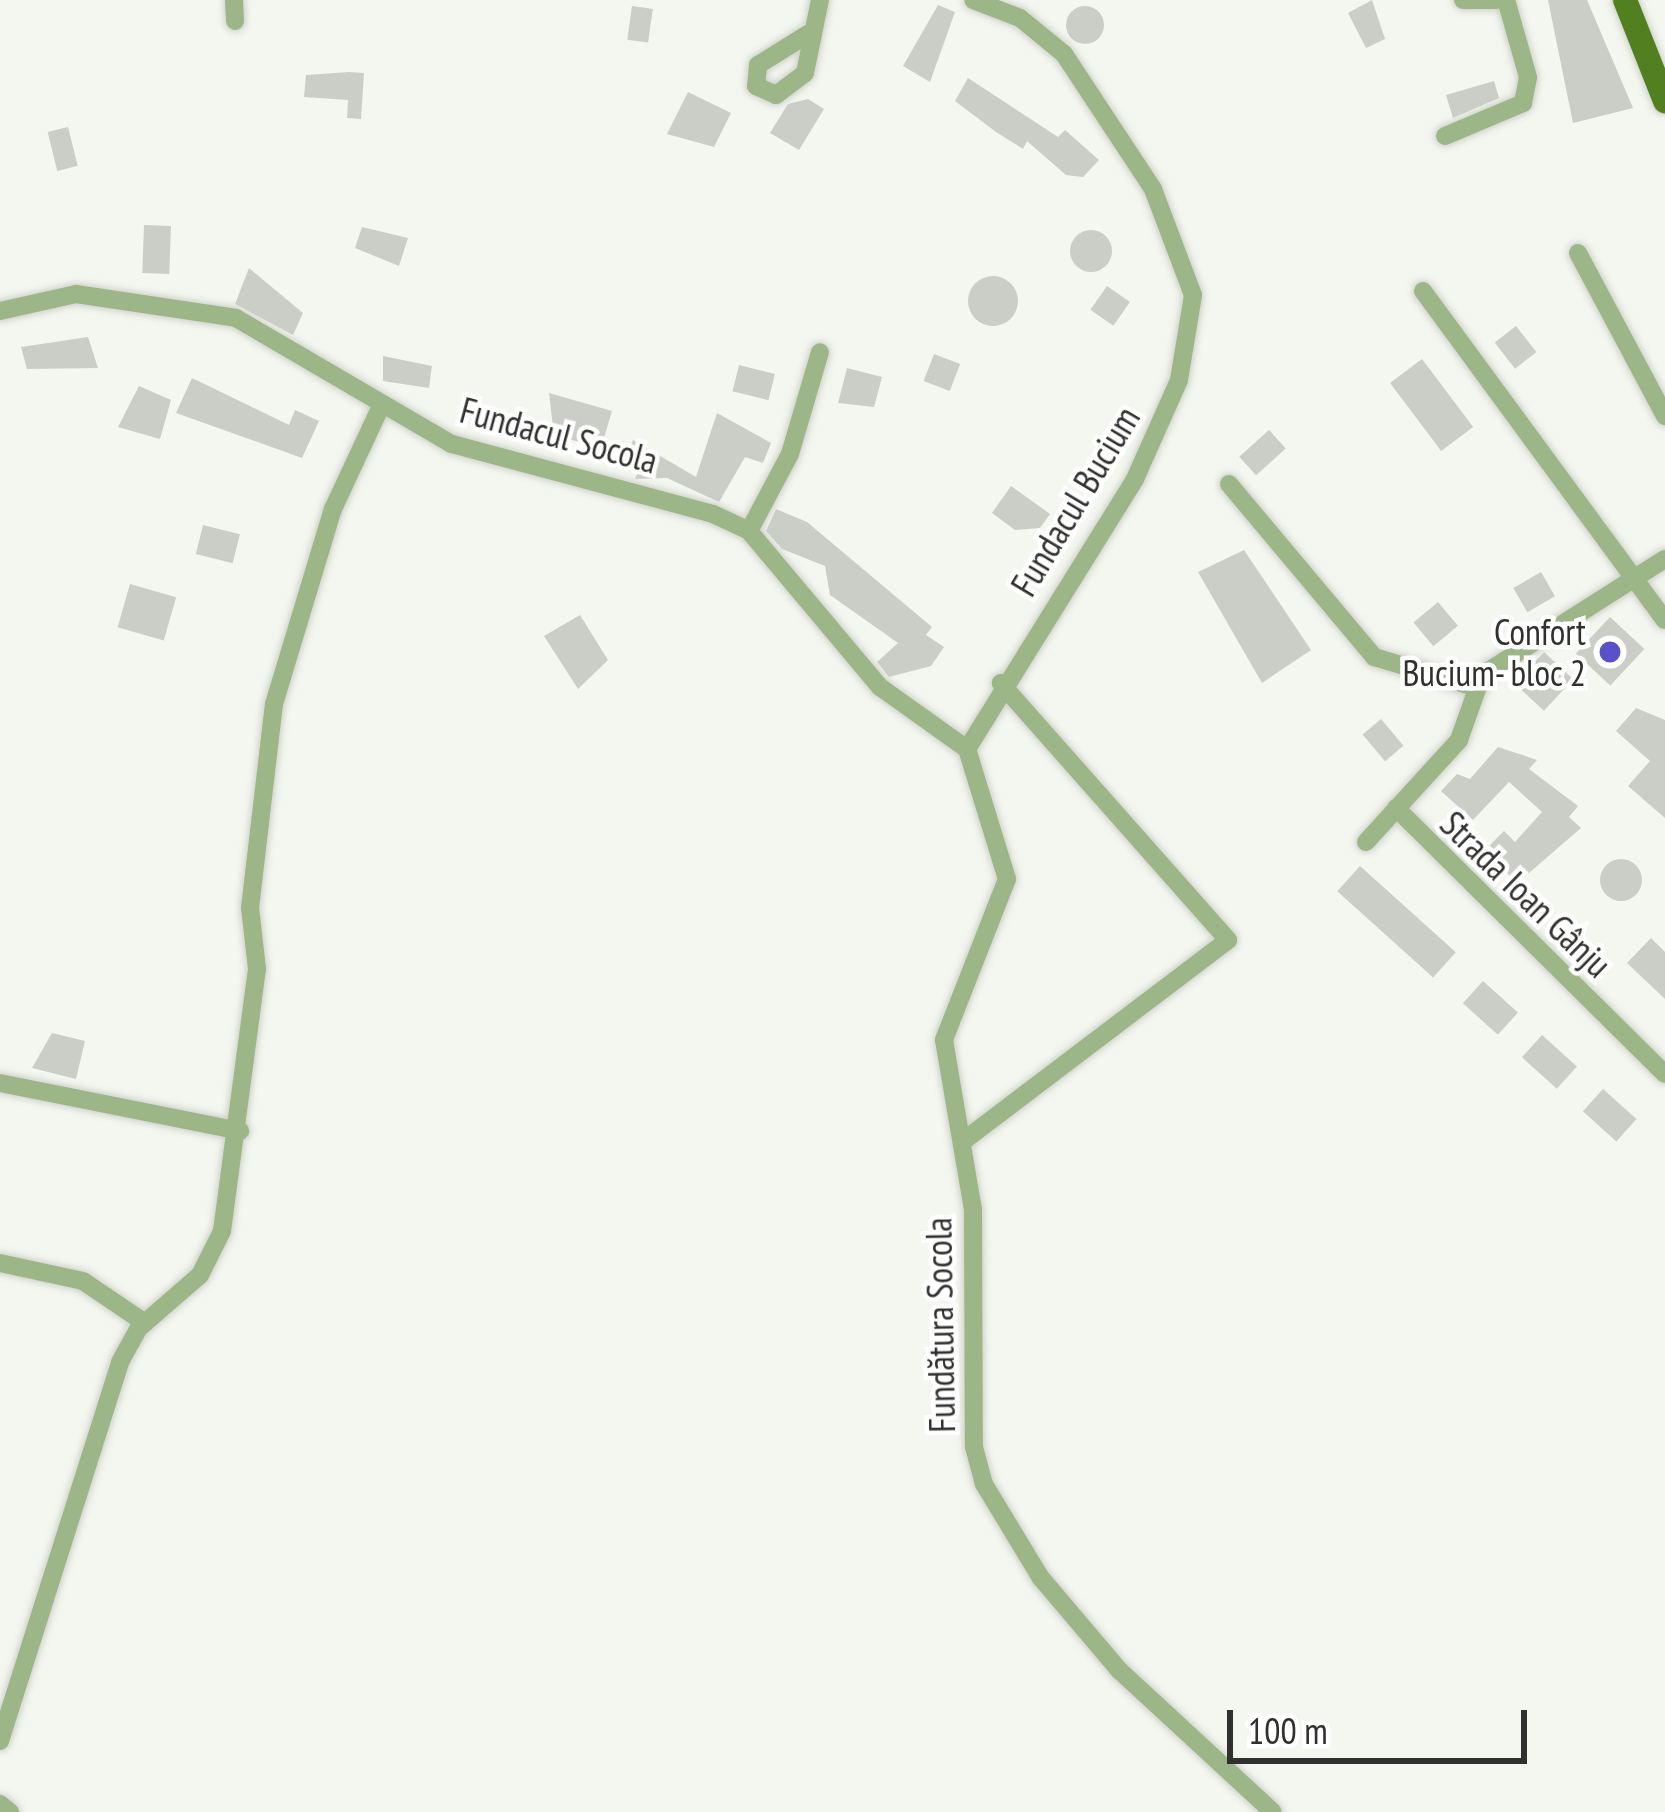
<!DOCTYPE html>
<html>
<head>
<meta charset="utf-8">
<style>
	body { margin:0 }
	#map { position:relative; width:1665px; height:1812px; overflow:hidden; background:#f3f7ef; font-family:"PT Sans Narrow",sans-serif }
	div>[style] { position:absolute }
	.building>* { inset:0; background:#cacec7; transform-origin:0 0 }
	.round { border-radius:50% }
	.roads { filter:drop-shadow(0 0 3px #d0d3cc) drop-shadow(0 0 3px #d0d3cc) }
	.minor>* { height:18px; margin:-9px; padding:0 9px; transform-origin:9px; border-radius:9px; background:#9cb688 }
	.major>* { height:24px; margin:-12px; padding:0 12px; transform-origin:12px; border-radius:12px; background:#527f1f }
	.dots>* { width:33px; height:33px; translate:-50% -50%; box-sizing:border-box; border:6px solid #fff; border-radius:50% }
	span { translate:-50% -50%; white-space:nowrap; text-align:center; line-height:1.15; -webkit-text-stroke:9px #fff; paint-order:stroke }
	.street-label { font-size:36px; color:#30312e }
	.poi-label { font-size:36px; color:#30312e }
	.right { translate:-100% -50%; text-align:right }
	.scale { position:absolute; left:1227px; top:1710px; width:300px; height:54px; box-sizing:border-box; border:6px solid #30312e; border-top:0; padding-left:15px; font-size:36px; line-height:42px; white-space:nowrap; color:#30312e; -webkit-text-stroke:9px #fff; paint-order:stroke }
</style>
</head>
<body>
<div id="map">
	<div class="building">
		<div style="clip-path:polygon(1372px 0,1385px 39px,1366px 48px,1348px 13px)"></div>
		<div style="clip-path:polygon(1548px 0,1587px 0,1633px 108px,1573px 123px)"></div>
		<div style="clip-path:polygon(938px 5px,955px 12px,930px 82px,903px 66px)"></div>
		<div style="left:632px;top:6px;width:21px;height:34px;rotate:8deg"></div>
		<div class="round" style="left:1066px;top:6px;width:38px;height:38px"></div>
		<div style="clip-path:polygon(349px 72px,364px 73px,361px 119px,347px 118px,348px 100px,304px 97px,306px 75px)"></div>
		<div style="clip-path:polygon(968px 78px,1058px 137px,1065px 130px,1099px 160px,1083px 177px,1066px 175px,1027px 141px,1023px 149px,996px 132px,955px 101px)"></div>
		<div style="clip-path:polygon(1494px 81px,1499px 98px,1453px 118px,1446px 95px)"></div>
		<div style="clip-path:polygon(688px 92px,731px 113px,714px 147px,667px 134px)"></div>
		<div style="clip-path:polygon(808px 99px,824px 109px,799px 150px,770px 133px,788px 104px)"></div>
		<div style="left:68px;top:127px;width:40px;height:21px;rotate:76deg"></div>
		<div style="left:144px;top:225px;width:27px;height:48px;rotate:2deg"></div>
		<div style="clip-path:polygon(362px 227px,408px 238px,399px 266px,355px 248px)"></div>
		<div class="round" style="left:1070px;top:230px;width:42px;height:42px"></div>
		<div style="clip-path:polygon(249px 268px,303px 313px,293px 335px,235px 304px)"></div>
		<div class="round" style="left:968px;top:276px;width:50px;height:50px"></div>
		<div style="left:1107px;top:286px;width:28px;height:29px;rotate:35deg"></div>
		<div style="left:1516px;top:326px;width:33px;height:27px;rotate:52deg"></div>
		<div style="clip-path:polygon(88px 337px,98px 368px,27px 369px,21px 347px)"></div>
		<div style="left:934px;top:354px;width:28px;height:29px;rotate:21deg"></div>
		<div style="clip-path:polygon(383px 356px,432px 366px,429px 388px,383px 381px)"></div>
		<div style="left:1422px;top:359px;width:85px;height:40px;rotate:53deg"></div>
		<div style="left:739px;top:365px;width:37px;height:27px;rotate:14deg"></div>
		<div style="clip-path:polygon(847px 368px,882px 377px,874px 407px,838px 403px)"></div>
		<div style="clip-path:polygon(192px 378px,289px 425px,295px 410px,319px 421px,302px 458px,176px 413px)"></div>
		<div style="clip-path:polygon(139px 386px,171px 400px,160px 439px,118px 427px)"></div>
		<div style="clip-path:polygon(549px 393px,612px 411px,601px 448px,554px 435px)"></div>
		<div style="clip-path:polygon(717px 413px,771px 443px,763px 463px,745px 457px,719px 502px,667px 478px,635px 479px,639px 469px,624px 464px,633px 440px,696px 477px)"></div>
		<div style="left:1269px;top:430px;width:25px;height:40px;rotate:48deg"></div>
		<div style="clip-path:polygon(1011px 486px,1050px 514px,1040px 528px,1015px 530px,992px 513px)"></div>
		<div style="clip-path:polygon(776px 509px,807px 522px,932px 627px,926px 635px,944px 647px,931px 666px,889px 677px,877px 662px,898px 643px,830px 595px,825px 566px,782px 549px,766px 531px)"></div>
		<div style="left:203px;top:525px;width:38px;height:30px;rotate:14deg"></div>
		<div style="clip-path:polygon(1244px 550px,1311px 650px,1262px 683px,1198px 572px)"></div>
		<div style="left:1541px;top:572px;width:28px;height:32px;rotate:60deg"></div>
		<div style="left:130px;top:584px;width:48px;height:45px;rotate:16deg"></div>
		<div style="left:1438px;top:602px;width:31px;height:32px;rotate:50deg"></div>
		<div style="clip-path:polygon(580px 615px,608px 660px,578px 689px,544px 636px)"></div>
		<div style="left:1610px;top:617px;width:47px;height:50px;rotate:43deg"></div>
		<div style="left:1544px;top:652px;width:40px;height:43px;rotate:43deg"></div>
		<div style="clip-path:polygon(1636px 708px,1665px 720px,1665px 818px,1628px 786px,1650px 761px,1616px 731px)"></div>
		<div style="left:1381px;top:719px;width:35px;height:24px;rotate:50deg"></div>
		<div style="clip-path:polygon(1498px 747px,1537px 760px,1529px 769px,1578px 806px,1569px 817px,1581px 828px,1515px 885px,1490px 845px,1504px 831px,1515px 842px,1542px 812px,1509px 782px,1473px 820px,1441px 791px,1457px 774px,1470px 779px)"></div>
		<div class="round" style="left:1600px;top:859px;width:42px;height:42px"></div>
		<div style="left:1360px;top:866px;width:129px;height:34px;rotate:42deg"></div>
		<div style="clip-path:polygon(1651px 938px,1665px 952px,1665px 999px,1627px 963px)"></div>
		<div style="left:1483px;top:981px;width:47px;height:30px;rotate:42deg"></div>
		<div style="clip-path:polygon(52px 1033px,85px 1041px,76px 1079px,32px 1068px)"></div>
		<div style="left:1542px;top:1035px;width:47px;height:30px;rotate:42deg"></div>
		<div style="left:1603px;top:1089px;width:45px;height:30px;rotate:42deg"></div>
	</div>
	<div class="roads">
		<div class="minor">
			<div style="left:234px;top:0;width:21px;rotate:87deg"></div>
			<div style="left:1463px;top:0;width:33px"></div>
			<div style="left:808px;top:34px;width:59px;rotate:148.2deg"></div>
			<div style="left:758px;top:65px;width:21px;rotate:95deg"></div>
			<div style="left:756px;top:86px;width:22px;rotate:24deg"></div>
			<div style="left:776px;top:95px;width:36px;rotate:-37deg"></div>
			<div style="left:805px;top:73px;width:75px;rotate:-78.4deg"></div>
			<div style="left:1445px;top:136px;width:85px;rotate:-22.9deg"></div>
			<div style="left:1523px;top:103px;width:26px;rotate:-79deg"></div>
			<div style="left:1528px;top:77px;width:80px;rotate:-105.9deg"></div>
			<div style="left:1578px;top:253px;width:185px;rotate:61.9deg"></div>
			<div style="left:1423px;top:291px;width:408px;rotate:53.7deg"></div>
			<div style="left:0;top:311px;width:78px;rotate:-12.6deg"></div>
			<div style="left:76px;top:294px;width:162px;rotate:8.5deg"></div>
			<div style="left:236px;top:318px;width:250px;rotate:30.3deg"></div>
			<div style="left:452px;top:444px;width:270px;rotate:15deg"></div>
			<div style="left:713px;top:514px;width:40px;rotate:25deg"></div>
			<div style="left:749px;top:531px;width:204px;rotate:50deg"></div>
			<div style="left:880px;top:687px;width:107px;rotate:35.5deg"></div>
			<div style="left:1229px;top:484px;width:226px;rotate:50deg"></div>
			<div style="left:1374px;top:657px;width:104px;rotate:16.7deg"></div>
			<div style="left:749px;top:531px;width:87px;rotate:-62deg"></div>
			<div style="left:790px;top:454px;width:106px;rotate:-73.6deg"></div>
			<div style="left:967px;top:749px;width:136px;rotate:72.9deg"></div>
			<div style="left:1007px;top:879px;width:173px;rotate:111.4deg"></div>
			<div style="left:944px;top:1040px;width:171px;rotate:80.3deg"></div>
			<div style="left:973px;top:1209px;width:238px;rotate:89.8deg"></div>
			<div style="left:974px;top:1447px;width:38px;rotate:75deg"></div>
			<div style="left:984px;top:1484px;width:110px;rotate:58.8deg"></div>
			<div style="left:1041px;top:1578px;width:121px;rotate:49.7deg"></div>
			<div style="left:1119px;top:1670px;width:209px;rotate:42.7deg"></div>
			<div style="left:967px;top:749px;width:318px;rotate:-58.1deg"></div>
			<div style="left:1135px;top:479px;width:108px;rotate:-66deg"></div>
			<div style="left:1179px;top:380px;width:86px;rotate:-80.6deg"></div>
			<div style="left:1193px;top:295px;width:113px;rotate:-110.7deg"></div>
			<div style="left:1153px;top:189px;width:162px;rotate:-123.4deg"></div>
			<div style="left:1064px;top:54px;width:57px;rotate:-140.7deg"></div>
			<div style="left:1020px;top:18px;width:50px;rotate:-159deg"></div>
			<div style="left:1396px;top:808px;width:378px;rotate:44.7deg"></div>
			<div style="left:1366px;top:842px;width:138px;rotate:-47.6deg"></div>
			<div style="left:1459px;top:740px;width:69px;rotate:-70.5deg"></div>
			<div style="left:1482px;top:675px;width:217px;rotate:-32.4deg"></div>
			<div style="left:0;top:1083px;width:245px;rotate:11.3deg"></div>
			<div style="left:966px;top:1139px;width:329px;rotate:-37.2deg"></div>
			<div style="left:1228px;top:940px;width:343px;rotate:-131.5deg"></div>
			<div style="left:0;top:1263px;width:85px;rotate:12.2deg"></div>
			<div style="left:83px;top:1281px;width:75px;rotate:34.1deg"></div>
			<div style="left:0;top:1741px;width:398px;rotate:-72.4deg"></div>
			<div style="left:120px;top:1362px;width:39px;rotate:-61deg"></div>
			<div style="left:139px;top:1328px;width:81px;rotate:-41deg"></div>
			<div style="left:200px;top:1275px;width:49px;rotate:-63.4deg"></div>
			<div style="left:222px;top:1231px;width:264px;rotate:-82.4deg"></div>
			<div style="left:257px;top:969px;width:61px;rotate:-96.5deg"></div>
			<div style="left:250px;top:908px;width:205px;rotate:-83.3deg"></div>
			<div style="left:274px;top:704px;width:204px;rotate:-73.2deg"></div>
			<div style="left:333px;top:509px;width:111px;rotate:-65deg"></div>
			<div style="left:0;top:1804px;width:13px;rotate:39deg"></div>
		</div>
		<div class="major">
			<div style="left:1625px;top:0;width:109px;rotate:68.4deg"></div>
		</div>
	</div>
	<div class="dots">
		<div style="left:1610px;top:652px;background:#5a50c8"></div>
	</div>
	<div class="street-label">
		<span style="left:559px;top:435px;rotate:15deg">Fundacul Socola</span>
		<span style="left:1075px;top:501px;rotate:-59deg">Fundacul Bucium</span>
		<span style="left:1526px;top:894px;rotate:44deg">Strada Ioan Gânju</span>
		<span style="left:940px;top:1325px;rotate:-91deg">Fundătura Socola</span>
	</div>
	<div class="poi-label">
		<span class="right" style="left:1586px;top:652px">Confort<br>Bucium- bloc 2</span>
	</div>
	<div class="scale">100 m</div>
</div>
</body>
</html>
